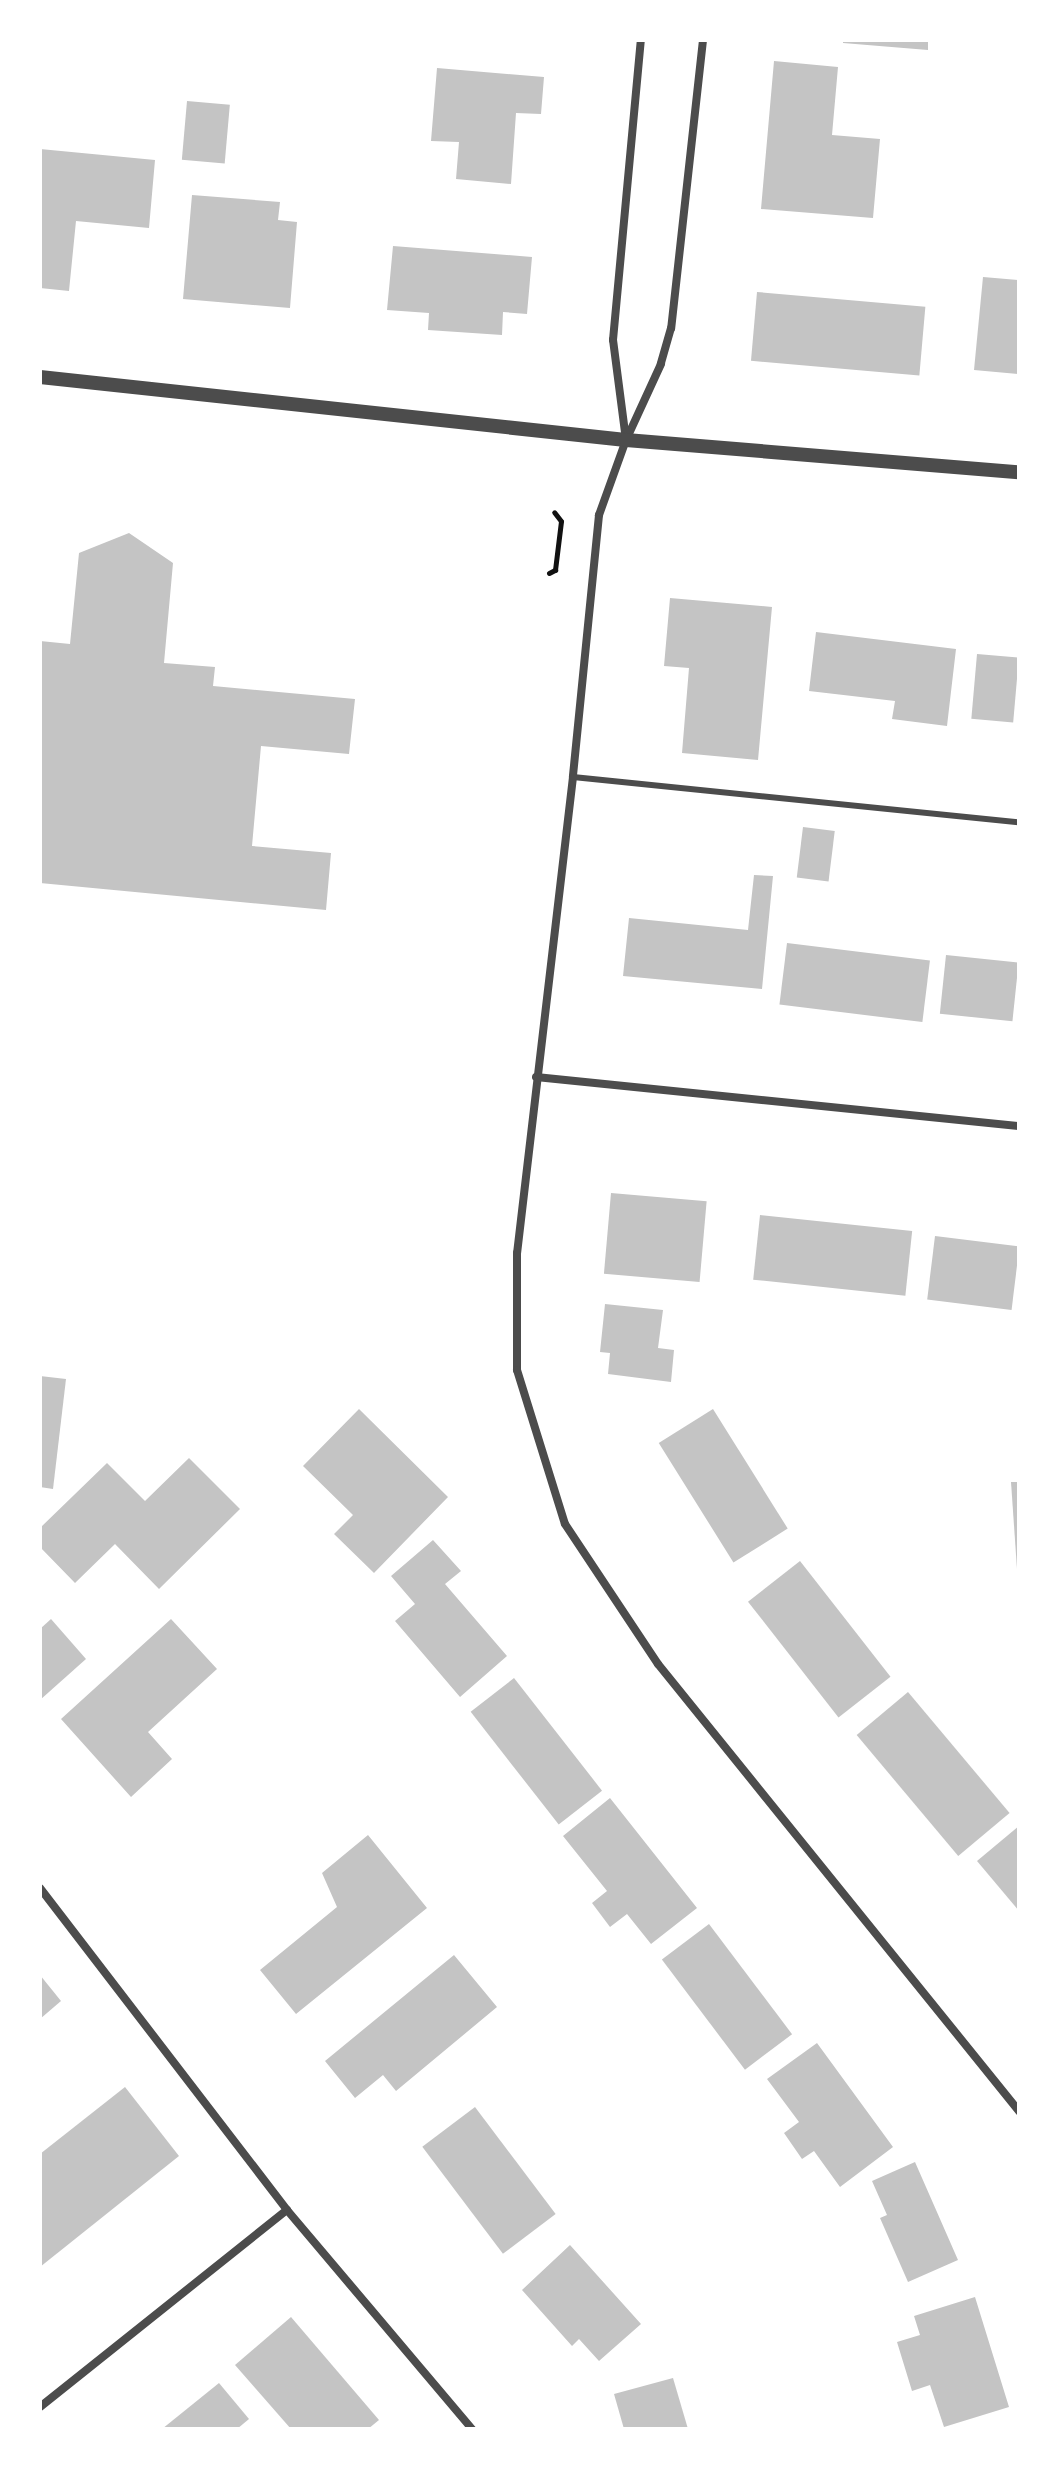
<!DOCTYPE html>
<html>
<head>
<meta charset="utf-8">
<style>
	body { margin:0 }
	#map { position:relative; width:1059px; height:2469px; overflow:hidden; background:#fff; font-family:"PT Serif",serif }
	div>[style] { position:absolute }
	.building>* { inset:0; background:#c4c4c4; transform-origin:0 0 }
	.path>* { height:5px; margin:-2.5px; padding:0 2.5px; transform-origin:2.5px; border-radius:2.5px; background:#111 }
	.service>* { height:6px; margin:-3px; padding:0 3px; transform-origin:3px; border-radius:3px; background:#4c4c4c }
	.minor>* { height:8px; margin:-4px; padding:0 4px; transform-origin:4px; border-radius:4px; background:#4c4c4c }
	.tertiary>* { height:14px; margin:-7px; padding:0 7px; transform-origin:7px; border-radius:7px; background:#4c4c4c }
	span { translate:-50% -50%; white-space:nowrap; text-align:center; line-height:1.15; -webkit-text-stroke:8px #fff; paint-order:stroke }
	.frame { position:absolute; inset:0; border:42px solid #fff; pointer-events:none }
</style>
</head>
<body>
<div id="map">
	<div class="building">
		<div style="clip-path:polygon(843px 40px,928px 40px,928px 50px,843px 43px)"></div>
		<div style="clip-path:polygon(774px 61px,838px 67px,832px 135px,880px 139px,873px 218px,761px 209px)"></div>
		<div style="clip-path:polygon(437px 68px,544px 77px,541px 114px,516px 113px,511px 184px,456px 179px,459px 142px,431px 141px)"></div>
		<div style="left:187px;top:101px;width:43px;height:59px;rotate:5deg"></div>
		<div style="clip-path:polygon(40px 149px,155px 160px,149px 228px,76px 221px,69px 291px,40px 288px)"></div>
		<div style="clip-path:polygon(192px 195px,280px 202px,278px 220px,297px 222px,290px 308px,183px 299px)"></div>
		<div style="clip-path:polygon(393px 246px,532px 257px,527px 314px,503px 312px,502px 335px,428px 330px,429px 313px,387px 310px)"></div>
		<div style="clip-path:polygon(983px 277px,1019px 280px,1019px 374px,974px 370px)"></div>
		<div style="left:757px;top:292px;width:169px;height:69px;rotate:5deg"></div>
		<div style="clip-path:polygon(129px 533px,173px 563px,164px 663px,215px 667px,213px 686px,355px 699px,349px 754px,261px 746px,252px 846px,331px 853px,326px 910px,40px 883px,40px 641px,70px 644px,79px 553px)"></div>
		<div style="clip-path:polygon(670px 598px,772px 607px,758px 760px,682px 753px,689px 668px,664px 666px)"></div>
		<div style="clip-path:polygon(816px 632px,956px 649px,947px 726px,892px 719px,895px 701px,809px 691px)"></div>
		<div style="left:977px;top:654px;width:42px;height:65px;rotate:5deg"></div>
		<div style="left:803px;top:827px;width:32px;height:51px;rotate:7deg"></div>
		<div style="clip-path:polygon(754px 875px,773px 876px,762px 989px,623px 976px,629px 918px,748px 930px)"></div>
		<div style="left:787px;top:943px;width:144px;height:62px;rotate:7deg"></div>
		<div style="left:946px;top:955px;width:73px;height:59px;rotate:6deg"></div>
		<div style="left:611px;top:1193px;width:96px;height:81px;rotate:5deg"></div>
		<div style="left:760px;top:1215px;width:153px;height:65px;rotate:6deg"></div>
		<div style="left:935px;top:1236px;width:85px;height:64px;rotate:7deg"></div>
		<div style="clip-path:polygon(605px 1304px,663px 1310px,658px 1348px,674px 1350px,671px 1382px,608px 1374px,610px 1353px,600px 1352px)"></div>
		<div style="clip-path:polygon(40px 1376px,66px 1379px,53px 1489px,40px 1487px)"></div>
		<div style="clip-path:polygon(359px 1409px,448px 1497px,374px 1573px,334px 1534px,353px 1515px,303px 1466px)"></div>
		<div style="left:713px;top:1409px;width:141px;height:64px;rotate:58deg"></div>
		<div style="clip-path:polygon(189px 1458px,240px 1509px,159px 1589px,115px 1544px,75px 1583px,40px 1547px,40px 1528px,107px 1463px,145px 1501px)"></div>
		<div style="clip-path:polygon(1011px 1482px,1019px 1482px,1019px 1569px,1017px 1569px)"></div>
		<div style="clip-path:polygon(433px 1540px,461px 1571px,445px 1584px,507px 1656px,460px 1697px,395px 1621px,415px 1604px,391px 1576px)"></div>
		<div style="left:800px;top:1561px;width:147px;height:66px;rotate:52deg"></div>
		<div style="clip-path:polygon(51px 1619px,86px 1659px,40px 1700px,40px 1629px)"></div>
		<div style="clip-path:polygon(171px 1619px,217px 1669px,148px 1732px,172px 1759px,131px 1797px,61px 1719px)"></div>
		<div style="left:514px;top:1678px;width:143px;height:55px;rotate:52deg"></div>
		<div style="left:908px;top:1692px;width:158px;height:67px;rotate:50deg"></div>
		<div style="clip-path:polygon(610px 1798px,697px 1908px,651px 1944px,627px 1914px,610px 1927px,592px 1903px,607px 1891px,563px 1836px)"></div>
		<div style="clip-path:polygon(1019px 1826px,1019px 1911px,977px 1861px)"></div>
		<div style="clip-path:polygon(368px 1835px,427px 1908px,296px 2014px,260px 1970px,337px 1907px,322px 1873px)"></div>
		<div style="left:709px;top:1924px;width:138px;height:59px;rotate:53deg"></div>
		<div style="clip-path:polygon(454px 1955px,497px 2007px,396px 2091px,383px 2075px,355px 2098px,325px 2061px)"></div>
		<div style="clip-path:polygon(40px 1975px,61px 2001px,40px 2019px)"></div>
		<div style="clip-path:polygon(817px 2043px,893px 2147px,840px 2187px,814px 2151px,802px 2159px,784px 2133px,799px 2122px,767px 2079px)"></div>
		<div style="clip-path:polygon(125px 2087px,179px 2156px,40px 2267px,40px 2154px)"></div>
		<div style="left:475px;top:2107px;width:134px;height:66px;rotate:53deg"></div>
		<div style="clip-path:polygon(915px 2162px,958px 2260px,908px 2282px,880px 2218px,887px 2215px,872px 2181px)"></div>
		<div style="clip-path:polygon(570px 2245px,641px 2324px,599px 2361px,579px 2339px,572px 2346px,522px 2290px)"></div>
		<div style="clip-path:polygon(975px 2297px,1009px 2407px,944px 2427px,930px 2385px,912px 2391px,897px 2342px,920px 2335px,914px 2316px)"></div>
		<div style="clip-path:polygon(291px 2317px,379px 2420px,368px 2429px,291px 2429px,235px 2365px)"></div>
		<div style="clip-path:polygon(673px 2378px,688px 2429px,624px 2429px,614px 2394px)"></div>
		<div style="clip-path:polygon(219px 2383px,249px 2419px,237px 2429px,162px 2429px)"></div>
	</div>
	<div class="path">
		<div style="left:549px;top:573px;width:7px;rotate:-27deg"></div>
		<div style="left:555px;top:570px;width:49px;rotate:-83deg"></div>
		<div style="left:561px;top:521px;width:11px;rotate:-128deg"></div>
	</div>
	<div class="service">
		<div style="left:573px;top:777px;width:448px;rotate:5.8deg"></div>
	</div>
	<div class="minor">
		<div style="left:703px;top:40px;width:290px;rotate:96.3deg"></div>
		<div style="left:671px;top:328px;width:37px;rotate:106deg"></div>
		<div style="left:661px;top:364px;width:84px;rotate:114.7deg"></div>
		<div style="left:626px;top:440px;width:80px;rotate:109.8deg"></div>
		<div style="left:599px;top:515px;width:263px;rotate:95.7deg"></div>
		<div style="left:573px;top:777px;width:479px;rotate:96.7deg"></div>
		<div style="left:517px;top:1253px;width:117px;rotate:90deg"></div>
		<div style="left:517px;top:1370px;width:161px;rotate:72.7deg"></div>
		<div style="left:565px;top:1524px;width:168px;rotate:56.4deg"></div>
		<div style="left:658px;top:1664px;width:575px;rotate:51.08deg"></div>
		<div style="left:626px;top:440px;width:101px;rotate:-97.4deg"></div>
		<div style="left:613px;top:340px;width:301px;rotate:-84.7deg"></div>
		<div style="left:536px;top:1077px;width:485px;rotate:5.8deg"></div>
		<div style="left:40px;top:1888px;width:406px;rotate:52.5deg"></div>
		<div style="left:287px;top:2210px;width:287px;rotate:49.8deg"></div>
		<div style="left:40px;top:2407px;width:316px;rotate:-38.6deg"></div>
	</div>
	<div class="tertiary">
		<div style="left:40px;top:377px;width:589px;rotate:6.14deg"></div>
		<div style="left:626px;top:440px;width:394px;rotate:4.7deg"></div>
	</div>
	<div class="frame"></div>
</div>
</body>
</html>
